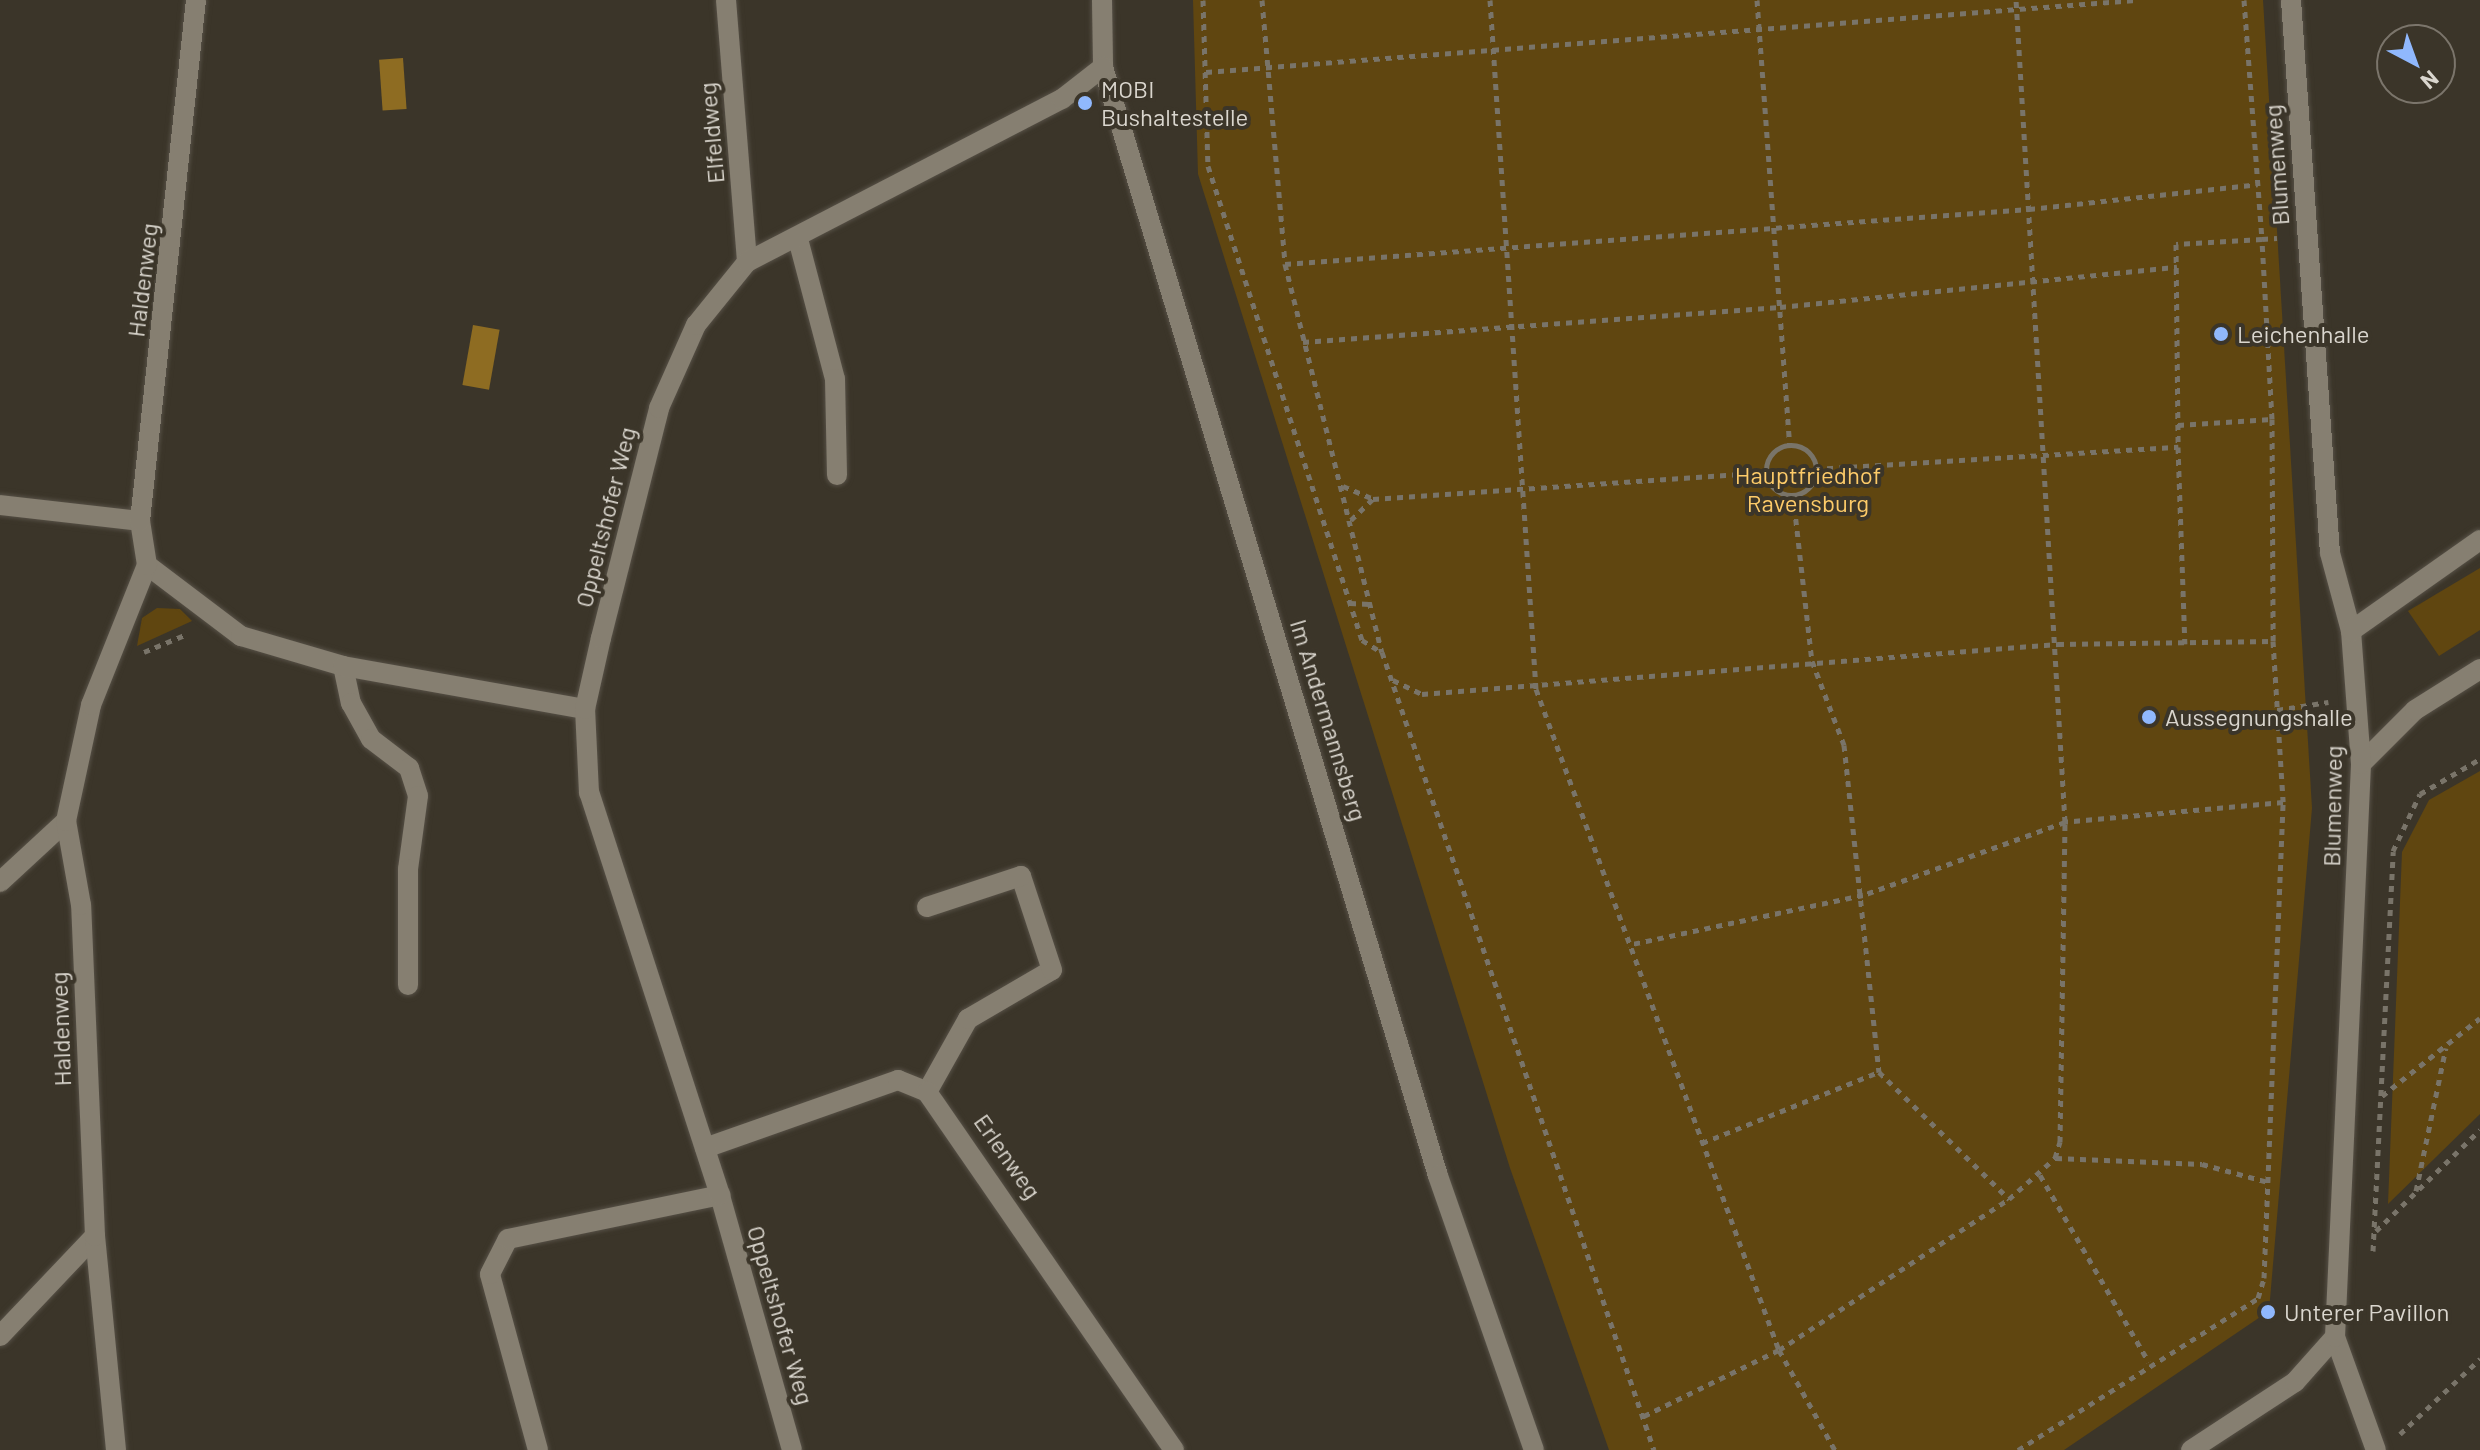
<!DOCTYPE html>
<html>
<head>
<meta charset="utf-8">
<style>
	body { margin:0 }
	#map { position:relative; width:2480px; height:1450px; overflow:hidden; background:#3b3529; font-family:Barlow,sans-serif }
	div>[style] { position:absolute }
	.green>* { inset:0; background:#604610 }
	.water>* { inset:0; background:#8e6c22; transform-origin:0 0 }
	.path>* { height:5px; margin-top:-2.5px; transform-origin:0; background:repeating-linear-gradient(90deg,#797469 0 6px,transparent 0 12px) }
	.path>.ring { margin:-2.5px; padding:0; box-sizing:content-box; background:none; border:5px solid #797469; border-radius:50% }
	.roads { filter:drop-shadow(0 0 2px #565046) drop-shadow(0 0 2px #565046) }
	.service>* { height:20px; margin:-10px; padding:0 10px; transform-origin:10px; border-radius:10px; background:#867f71 }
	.minor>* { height:20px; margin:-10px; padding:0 10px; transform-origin:10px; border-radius:10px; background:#867f71 }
	.dots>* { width:22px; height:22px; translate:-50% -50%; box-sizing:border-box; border:4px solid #3b3529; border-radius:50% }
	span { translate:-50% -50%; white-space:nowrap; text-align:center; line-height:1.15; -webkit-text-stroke:8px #3b3529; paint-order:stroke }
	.poi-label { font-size:24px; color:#dad6ce }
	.left { translate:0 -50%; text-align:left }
	.street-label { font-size:24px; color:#dad6ce }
	.park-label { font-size:24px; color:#fdcb69 }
	.north { position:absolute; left:2376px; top:24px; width:80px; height:80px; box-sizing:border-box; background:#3b3529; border:2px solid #7b756b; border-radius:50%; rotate:139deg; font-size:22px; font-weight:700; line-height:32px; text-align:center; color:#dad6ce }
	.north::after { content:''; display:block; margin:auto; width:28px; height:36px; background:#90b8fd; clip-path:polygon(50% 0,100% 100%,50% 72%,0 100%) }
</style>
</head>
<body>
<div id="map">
	<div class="green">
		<div style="clip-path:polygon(1193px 0,2263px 0,2312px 808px,2269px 1311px,2064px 1450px,1609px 1450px,1510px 1168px,1198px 174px)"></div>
		<div style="clip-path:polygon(2480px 568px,2480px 630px,2439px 656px,2408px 611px)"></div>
		<div style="clip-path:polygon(157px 608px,180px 609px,192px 621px,137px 646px,142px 618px)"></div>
		<div style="clip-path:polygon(2480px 771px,2480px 1114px,2388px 1204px,2402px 852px,2429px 800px)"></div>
	</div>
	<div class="water">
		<div style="left:403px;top:58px;width:51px;height:24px;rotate:86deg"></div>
		<div style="left:473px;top:325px;width:27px;height:61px;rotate:10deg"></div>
	</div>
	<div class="path">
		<div style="left:1203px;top:0;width:166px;rotate:88.3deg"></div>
		<div style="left:1208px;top:166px;width:498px;rotate:72deg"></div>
		<div style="left:1362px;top:640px;width:22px;rotate:32deg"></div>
		<div style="left:1262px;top:0;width:265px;rotate:85deg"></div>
		<div style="left:1285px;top:264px;width:400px;rotate:76deg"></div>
		<div style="left:1382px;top:652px;width:843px;rotate:71.18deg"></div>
		<div style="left:1490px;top:0;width:691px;rotate:86.18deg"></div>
		<div style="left:1536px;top:689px;width:704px;rotate:69.82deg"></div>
		<div style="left:1779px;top:1350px;width:115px;rotate:60.8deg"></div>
		<div style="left:1757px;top:0;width:447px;rotate:85.8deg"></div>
		<div style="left:2244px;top:0;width:240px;rotate:85.7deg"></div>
		<div style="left:2262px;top:239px;width:15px;rotate:-4deg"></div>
		<div style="left:1206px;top:72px;width:932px;rotate:-4.43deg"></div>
		<div style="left:1285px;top:264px;width:746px;rotate:-4.23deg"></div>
		<div style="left:2029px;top:209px;width:230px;rotate:-6.2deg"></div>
		<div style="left:1303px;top:342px;width:478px;rotate:-4.2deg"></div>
		<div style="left:1780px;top:307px;width:399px;rotate:-5.8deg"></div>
		<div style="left:2272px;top:419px;width:222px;rotate:89.7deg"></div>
		<div style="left:2178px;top:425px;width:94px;rotate:-3.7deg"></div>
		<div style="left:2272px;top:419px;width:180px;rotate:-93.2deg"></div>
		<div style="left:2262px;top:239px;width:86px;rotate:176.7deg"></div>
		<div style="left:2176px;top:244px;width:203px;rotate:89.4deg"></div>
		<div style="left:2178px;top:447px;width:197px;rotate:88deg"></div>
		<div class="ring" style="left:1766px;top:445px;width:45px;height:45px"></div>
		<div style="left:1815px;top:469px;width:364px;rotate:-3.5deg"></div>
		<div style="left:1343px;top:486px;width:33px;rotate:23deg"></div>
		<div style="left:1373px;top:499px;width:394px;rotate:-3.9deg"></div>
		<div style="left:1793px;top:495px;width:167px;rotate:83.5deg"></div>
		<div style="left:1812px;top:661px;width:90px;rotate:69.1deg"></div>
		<div style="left:1844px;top:745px;width:329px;rotate:83.9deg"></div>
		<div style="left:1879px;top:1072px;width:182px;rotate:44.3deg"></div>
		<div style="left:1351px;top:520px;width:30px;rotate:-44deg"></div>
		<div style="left:1350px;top:603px;width:20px;rotate:3deg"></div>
		<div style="left:144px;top:652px;width:47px;rotate:-22.7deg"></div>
		<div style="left:1393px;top:680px;width:32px;rotate:26deg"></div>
		<div style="left:1422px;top:694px;width:638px;rotate:-4.5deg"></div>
		<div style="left:2058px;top:644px;width:215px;rotate:-0.8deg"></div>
		<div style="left:2273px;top:641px;width:161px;rotate:86.4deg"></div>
		<div style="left:2283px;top:802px;width:219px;rotate:174.8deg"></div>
		<div style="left:2065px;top:822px;width:215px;rotate:160.1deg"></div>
		<div style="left:1863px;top:895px;width:240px;rotate:168deg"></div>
		<div style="left:2277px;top:710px;width:52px;rotate:-8.9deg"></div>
		<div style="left:2382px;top:1096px;width:125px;rotate:-38.5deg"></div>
		<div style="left:1702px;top:1143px;width:191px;rotate:-21.9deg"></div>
		<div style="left:2056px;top:1158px;width:146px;rotate:2.4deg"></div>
		<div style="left:2202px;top:1164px;width:68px;rotate:15.3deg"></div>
		<div style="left:2040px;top:1175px;width:216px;rotate:59.8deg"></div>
		<div style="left:2416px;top:1191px;width:146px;rotate:-78.2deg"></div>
		<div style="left:2376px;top:1231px;width:145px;rotate:-44.2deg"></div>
		<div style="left:2373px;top:1251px;width:400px;rotate:-87.1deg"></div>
		<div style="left:2393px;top:851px;width:63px;rotate:-64.7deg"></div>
		<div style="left:2420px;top:794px;width:69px;rotate:-30.3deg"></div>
		<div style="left:1644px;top:1416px;width:150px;rotate:-26.1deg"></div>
		<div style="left:1779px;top:1350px;width:275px;rotate:-33.3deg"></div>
		<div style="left:2009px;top:1199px;width:62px;rotate:-41.7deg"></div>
		<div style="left:2055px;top:1158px;width:17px;rotate:-73deg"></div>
		<div style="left:2060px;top:1142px;width:320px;rotate:-89.1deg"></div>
		<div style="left:2065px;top:822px;width:823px;rotate:-93.41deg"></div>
		<div style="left:2400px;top:1434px;width:110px;rotate:-43.2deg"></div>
		<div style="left:2018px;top:1450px;width:284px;rotate:-32.3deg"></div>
		<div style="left:2258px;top:1298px;width:21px;rotate:-73deg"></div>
		<div style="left:2264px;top:1278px;width:476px;rotate:-87.7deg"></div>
	</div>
	<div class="roads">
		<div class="service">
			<div style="left:2291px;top:0;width:554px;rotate:85.97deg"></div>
			<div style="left:2330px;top:553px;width:81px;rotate:74.9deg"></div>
			<div style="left:798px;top:239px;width:145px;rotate:75.2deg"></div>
			<div style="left:835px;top:379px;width:96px;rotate:88.8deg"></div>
			<div style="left:0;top:505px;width:141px;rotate:6.5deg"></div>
			<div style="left:343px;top:666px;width:38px;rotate:78deg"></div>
			<div style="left:351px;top:703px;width:41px;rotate:60.9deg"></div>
			<div style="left:371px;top:739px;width:48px;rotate:37.3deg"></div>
			<div style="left:409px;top:768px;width:29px;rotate:72deg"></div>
			<div style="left:418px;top:796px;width:74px;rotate:97.8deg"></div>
			<div style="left:408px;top:869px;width:116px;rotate:90deg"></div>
			<div style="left:927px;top:1092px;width:84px;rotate:-60.7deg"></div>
			<div style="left:968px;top:1019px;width:97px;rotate:-30.3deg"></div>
			<div style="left:1052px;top:970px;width:99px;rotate:-108.3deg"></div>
			<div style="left:1021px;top:876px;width:99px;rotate:161.7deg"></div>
			<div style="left:2335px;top:1337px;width:120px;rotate:70.1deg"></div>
			<div style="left:538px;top:1450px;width:182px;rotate:-105.3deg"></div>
			<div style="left:490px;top:1274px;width:39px;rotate:-63deg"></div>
			<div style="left:508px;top:1239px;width:217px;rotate:-11.7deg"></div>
		</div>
		<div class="minor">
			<div style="left:726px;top:0;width:263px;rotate:85.4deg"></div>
			<div style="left:1102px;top:0;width:67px;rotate:89.1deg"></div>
			<div style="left:1103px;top:67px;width:1158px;rotate:73.19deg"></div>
			<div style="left:1438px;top:1176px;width:290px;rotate:70.7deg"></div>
			<div style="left:147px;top:565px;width:118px;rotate:37.1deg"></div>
			<div style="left:241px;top:636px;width:106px;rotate:16.4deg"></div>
			<div style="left:343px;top:666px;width:246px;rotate:10.1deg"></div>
			<div style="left:2361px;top:764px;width:76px;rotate:-45deg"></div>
			<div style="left:2415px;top:710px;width:77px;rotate:-32.2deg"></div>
			<div style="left:0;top:882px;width:90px;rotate:-42.7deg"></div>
			<div style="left:705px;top:1148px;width:205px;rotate:-19.4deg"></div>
			<div style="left:898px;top:1080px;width:31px;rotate:22deg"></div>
			<div style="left:927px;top:1092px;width:435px;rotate:55.4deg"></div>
			<div style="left:0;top:1336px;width:138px;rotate:-46.5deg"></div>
			<div style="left:116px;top:1450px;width:215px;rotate:-95.6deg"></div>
			<div style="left:95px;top:1236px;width:331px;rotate:-92.4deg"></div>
			<div style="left:81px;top:905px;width:85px;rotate:-100.1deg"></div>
			<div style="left:66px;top:821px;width:119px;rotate:-77.8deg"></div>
			<div style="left:91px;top:705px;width:151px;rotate:-68.2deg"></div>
			<div style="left:147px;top:565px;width:45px;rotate:-99deg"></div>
			<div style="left:140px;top:521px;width:524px;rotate:-83.87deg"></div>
			<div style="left:792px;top:1450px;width:265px;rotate:-105.8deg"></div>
			<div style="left:720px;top:1195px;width:423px;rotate:-108deg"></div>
			<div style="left:589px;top:793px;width:84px;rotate:-92.7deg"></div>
			<div style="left:585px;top:709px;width:73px;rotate:-77.3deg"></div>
			<div style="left:601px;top:638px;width:237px;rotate:-75.8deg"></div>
			<div style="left:659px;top:408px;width:91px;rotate:-66deg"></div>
			<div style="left:696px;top:325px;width:81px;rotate:-51deg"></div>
			<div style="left:747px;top:262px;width:355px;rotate:-27.4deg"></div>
			<div style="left:1062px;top:99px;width:52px;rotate:-38deg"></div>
			<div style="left:2191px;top:1450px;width:124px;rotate:-33.2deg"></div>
			<div style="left:2295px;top:1382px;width:60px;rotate:-48.4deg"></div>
			<div style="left:2335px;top:1337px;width:574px;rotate:-87.4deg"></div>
			<div style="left:2361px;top:764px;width:133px;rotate:-94.3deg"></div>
			<div style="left:2351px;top:631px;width:158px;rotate:-35.2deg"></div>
		</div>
	</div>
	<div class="dots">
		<div style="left:1085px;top:103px;background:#90b8fd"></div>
		<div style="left:2221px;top:334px;background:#90b8fd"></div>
		<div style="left:2149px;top:717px;background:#90b8fd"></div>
		<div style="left:2268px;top:1312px;background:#90b8fd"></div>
	</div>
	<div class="poi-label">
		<span class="left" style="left:1101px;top:103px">MOBI<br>Bushaltestelle</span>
		<span class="left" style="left:2237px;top:334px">Leichenhalle</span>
		<span class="left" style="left:2165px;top:717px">Aussegnungshalle</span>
		<span class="left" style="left:2284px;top:1312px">Unterer Pavillon</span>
	</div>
	<div class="street-label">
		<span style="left:711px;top:133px;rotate:-95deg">Elfeldweg</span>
		<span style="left:2276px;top:165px;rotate:-94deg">Blumenweg</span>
		<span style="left:142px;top:280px;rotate:-83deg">Haldenweg</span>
		<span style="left:605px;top:517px;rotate:-76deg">Oppeltshofer Weg</span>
		<span style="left:1329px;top:720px;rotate:73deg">Im Andermannsberg</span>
		<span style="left:2332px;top:806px;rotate:-89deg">Blumenweg</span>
		<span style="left:60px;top:1029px;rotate:-92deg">Haldenweg</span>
		<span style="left:1008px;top:1156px;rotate:55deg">Erlenweg</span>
		<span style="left:781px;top:1315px;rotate:74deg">Oppeltshofer Weg</span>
	</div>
	<div class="park-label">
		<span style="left:1808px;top:489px">Hauptfriedhof<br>Ravensburg</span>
	</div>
	<div class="north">N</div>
</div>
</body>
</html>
